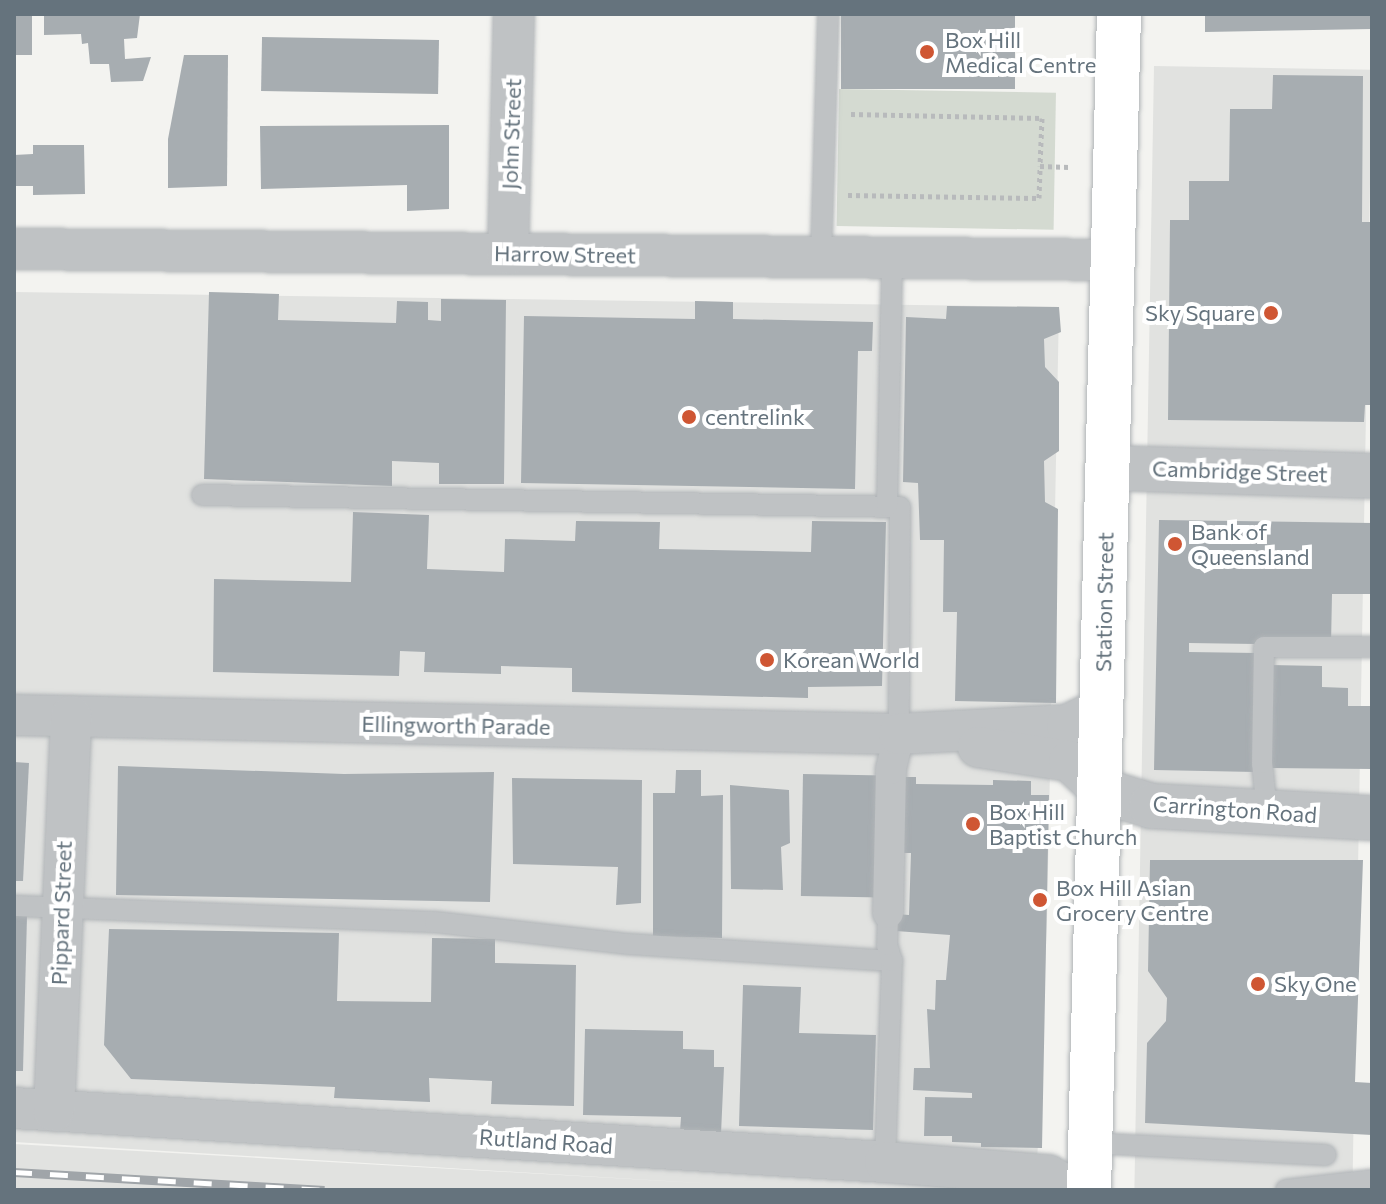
<!DOCTYPE html>
<html>
<head>
<meta charset="utf-8">
<style>
	body { margin:0 }
	#map { position:relative; width:1386px; height:1204px; overflow:hidden; background:#f3f3f0; font-family:Commissioner,sans-serif }
	div>[style] { position:absolute }
	.built>* { inset:0; background:#e1e2e0; transform-origin:0 0 }
	.green>* { inset:0; background:#d4dad1; transform-origin:0 0 }
	.building>* { inset:0; background:#a7adb1; transform-origin:0 0 }
	.path>* { height:5px; margin-top:-2.5px; transform-origin:0; background:repeating-linear-gradient(90deg,#b8babc 0 4px,transparent 0 8px) }
	.roads { filter:drop-shadow(0 0 2px #b0b4b7) drop-shadow(0 0 2px #b0b4b7) }
	.service>* { height:20px; margin:-10px; padding:0 10px; transform-origin:10px; border-radius:10px; background:#bfc2c4 }
	.pedestrian>* { height:30px; margin:-15px; padding:0 15px; transform-origin:15px; border-radius:15px; background:#bfc2c4 }
	.minor>* { height:40px; margin:-20px; padding:0 20px; transform-origin:20px; border-radius:20px; background:#bfc2c4 }
	.tertiary>* { height:44px; margin:-22px; padding:0 22px; transform-origin:22px; border-radius:22px; background:#bfc2c4 }
	.primary>* { height:44px; margin:-22px; padding:0 22px; transform-origin:22px; border-radius:22px; background:#fff }
	.rail>* { height:9px; margin-top:-4.5px; transform-origin:0; background:repeating-linear-gradient(90deg,#fff 0 18px,#a0a5a9 0 36px); box-sizing:border-box; border-block:2px solid #a0a5a9 }
	.dots>* { width:22px; height:22px; translate:-50% -50%; box-sizing:border-box; border:4px solid #fff; border-radius:50% }
	span { translate:-50% -50%; white-space:nowrap; text-align:center; line-height:1.15; -webkit-text-stroke:8px #fff; paint-order:stroke }
	.poi-label { font-size:22px; color:#65737d }
	.left { translate:0 -50%; text-align:left }
	.right { translate:-100% -50%; text-align:right }
	.street-label { font-size:22px; color:#65737d }
	.frame { position:absolute; inset:0; border:16px solid #65737d; pointer-events:none }
</style>
</head>
<body>
<div id="map">
	<div class="built">
		<div style="left:1154px;top:66px;width:218px;height:1124px;rotate:1deg"></div>
		<div style="clip-path:polygon(14px 292px,1059px 307px,1047px 921px,1036px 1190px,14px 1190px,14px 1144px,717px 1184px,14px 1142px)"></div>
	</div>
	<div class="green">
		<div style="left:839px;top:89px;width:217px;height:137px;rotate:1deg"></div>
	</div>
	<div class="building">
		<div style="left:14px;top:14px;width:18px;height:41px"></div>
		<div style="clip-path:polygon(44px 14px,140px 14px,137px 38px,124px 39px,125px 59px,151px 57px,143px 81px,111px 82px,109px 64px,90px 64px,88px 43px,82px 44px,81px 34px,44px 35px)"></div>
		<div style="left:841px;top:14px;width:174px;height:75px"></div>
		<div style="clip-path:polygon(1205px 14px,1372px 14px,1372px 29px,1205px 32px)"></div>
		<div style="left:439px;top:40px;width:54px;height:177px;rotate:91deg"></div>
		<div style="clip-path:polygon(184px 55px,228px 55px,227px 186px,168px 188px,168px 139px)"></div>
		<div style="clip-path:polygon(1273px 75px,1363px 76px,1362px 222px,1372px 222px,1372px 405px,1365px 405px,1364px 422px,1168px 420px,1170px 220px,1189px 220px,1189px 181px,1229px 181px,1230px 109px,1272px 109px)"></div>
		<div style="clip-path:polygon(449px 125px,449px 209px,407px 211px,407px 185px,261px 189px,260px 126px)"></div>
		<div style="clip-path:polygon(33px 145px,84px 145px,85px 194px,33px 195px,33px 186px,14px 186px,14px 155px,33px 154px)"></div>
		<div style="clip-path:polygon(209px 292px,279px 294px,278px 320px,396px 323px,397px 301px,428px 302px,428px 320px,441px 321px,441px 299px,506px 300px,504px 484px,439px 484px,439px 463px,392px 461px,392px 486px,204px 479px)"></div>
		<div style="clip-path:polygon(695px 301px,733px 302px,733px 319px,873px 322px,872px 351px,858px 351px,855px 489px,521px 483px,524px 316px,695px 319px)"></div>
		<div style="clip-path:polygon(947px 306px,1059px 307px,1061px 332px,1044px 339px,1045px 367px,1059px 382px,1059px 451px,1044px 461px,1045px 502px,1058px 509px,1056px 703px,955px 701px,957px 612px,943px 612px,944px 540px,920px 540px,918px 483px,903px 482px,906px 317px,946px 319px)"></div>
		<div style="clip-path:polygon(353px 512px,429px 515px,427px 569px,504px 572px,505px 539px,575px 541px,576px 521px,660px 522px,659px 549px,811px 552px,812px 521px,886px 522px,882px 686px,808px 687px,808px 698px,572px 692px,572px 668px,501px 666px,501px 674px,424px 672px,425px 652px,400px 651px,399px 676px,213px 672px,214px 579px,351px 582px)"></div>
		<div style="clip-path:polygon(1159px 520px,1372px 523px,1371px 594px,1332px 594px,1331px 645px,1189px 643px,1189px 652px,1257px 653px,1256px 772px,1154px 770px)"></div>
		<div style="clip-path:polygon(1267px 665px,1322px 666px,1322px 687px,1348px 688px,1348px 706px,1372px 706px,1372px 769px,1266px 768px)"></div>
		<div style="clip-path:polygon(14px 762px,29px 763px,23px 881px,14px 881px)"></div>
		<div style="clip-path:polygon(118px 766px,344px 774px,494px 772px,490px 902px,116px 895px)"></div>
		<div style="clip-path:polygon(676px 770px,701px 770px,701px 796px,723px 795px,722px 938px,653px 936px,653px 793px,675px 793px)"></div>
		<div style="left:803px;top:774px;width:81px;height:122px;rotate:1deg"></div>
		<div style="clip-path:polygon(898px 777px,916px 777px,916px 784px,993px 785px,993px 780px,1031px 781px,1031px 795px,1049px 795px,1042px 1148px,981px 1147px,981px 1143px,952px 1142px,952px 1136px,924px 1136px,925px 1097px,972px 1098px,972px 1093px,913px 1090px,914px 1068px,930px 1068px,927px 1009px,935px 1010px,936px 980px,946px 980px,950px 935px,896px 931px,896px 914px,909px 915px,911px 853px,896px 853px)"></div>
		<div style="clip-path:polygon(512px 778px,642px 780px,641px 903px,616px 905px,618px 867px,513px 864px)"></div>
		<div style="clip-path:polygon(730px 785px,789px 790px,790px 843px,781px 847px,783px 890px,731px 889px)"></div>
		<div style="clip-path:polygon(1150px 860px,1363px 860px,1355px 1082px,1372px 1083px,1372px 1135px,1145px 1123px,1147px 1043px,1166px 1021px,1167px 998px,1148px 971px)"></div>
		<div style="clip-path:polygon(14px 916px,27px 916px,23px 1071px,14px 1071px)"></div>
		<div style="clip-path:polygon(109px 929px,339px 933px,337px 1001px,431px 1002px,432px 938px,495px 939px,495px 963px,576px 965px,574px 1106px,491px 1104px,492px 1081px,429px 1078px,430px 1102px,334px 1098px,335px 1087px,131px 1079px,104px 1045px)"></div>
		<div style="clip-path:polygon(743px 985px,801px 987px,799px 1033px,876px 1035px,873px 1130px,739px 1126px)"></div>
		<div style="clip-path:polygon(585px 1029px,683px 1031px,683px 1049px,714px 1050px,714px 1067px,724px 1067px,721px 1134px,680px 1132px,681px 1117px,583px 1115px)"></div>
	</div>
	<div class="path">
		<div style="left:851px;top:114px;width:191px;rotate:1.2deg"></div>
		<div style="left:1042px;top:118px;width:48px;rotate:92.4deg"></div>
		<div style="left:848px;top:195px;width:191px;rotate:0.9deg"></div>
		<div style="left:1039px;top:198px;width:32px;rotate:-88deg"></div>
		<div style="left:1040px;top:166px;width:29px;rotate:2deg"></div>
	</div>
	<div class="roads">
		<div class="service">
			<div style="left:821px;top:257px;width:243px;rotate:-88.3deg"></div>
			<div style="left:202px;top:495px;width:698px;rotate:0.98deg"></div>
			<div style="left:900px;top:507px;width:227px;rotate:90.3deg"></div>
			<div style="left:887px;top:506px;width:248px;rotate:-88.8deg"></div>
			<div style="left:1267px;top:812px;width:49px;rotate:-95.8deg"></div>
			<div style="left:1262px;top:763px;width:116px;rotate:-89deg"></div>
			<div style="left:1264px;top:647px;width:108px"></div>
			<div style="left:14px;top:906px;width:421px;rotate:2.2deg"></div>
			<div style="left:435px;top:922px;width:195px;rotate:6.5deg"></div>
			<div style="left:629px;top:944px;width:264px;rotate:3.7deg"></div>
			<div style="left:1090px;top:1143px;width:236px;rotate:2.9deg"></div>
			<div style="left:885px;top:1162px;width:201px;rotate:-88deg"></div>
			<div style="left:892px;top:961px;width:17px;rotate:-107deg"></div>
			<div style="left:887px;top:945px;width:32px;rotate:-88deg"></div>
			<div style="left:1286px;top:1190px;width:87px;rotate:-6.6deg"></div>
		</div>
		<div class="pedestrian">
			<div style="left:888px;top:913px;width:144px;rotate:-88.8deg"></div>
			<div style="left:891px;top:769px;width:36px;rotate:-77deg"></div>
		</div>
		<div class="minor">
			<div style="left:14px;top:249px;width:1101px;rotate:0.57deg"></div>
			<div style="left:508px;top:254px;width:240px;rotate:-88.6deg"></div>
			<div style="left:14px;top:715px;width:885px;rotate:1.23deg"></div>
			<div style="left:899px;top:734px;width:168px;rotate:-3.1deg"></div>
			<div style="left:1067px;top:725px;width:39px;rotate:-26deg"></div>
			<div style="left:978px;top:747px;width:92px;rotate:8.7deg"></div>
			<div style="left:1069px;top:761px;width:42px;rotate:43.1deg"></div>
			<div style="left:14px;top:1108px;width:873px;rotate:3.55deg"></div>
			<div style="left:885px;top:1162px;width:164px;rotate:4.6deg"></div>
			<div style="left:1048px;top:1175px;width:29px;rotate:31deg"></div>
			<div style="left:54px;top:1111px;width:395px;rotate:-87.5deg"></div>
		</div>
		<div class="tertiary">
			<div style="left:1108px;top:468px;width:264px;rotate:1.7deg"></div>
			<div style="left:1100px;top:790px;width:53px;rotate:17.4deg"></div>
			<div style="left:1151px;top:806px;width:221px;rotate:3.1deg"></div>
		</div>
		<div class="primary">
			<div style="left:1089px;top:1190px;width:1176px;rotate:-88.54deg"></div>
		</div>
	</div>
	<div class="rail">
		<div style="left:14px;top:1172px;width:311px;rotate:3.3deg"></div>
	</div>
	<div class="dots">
		<div style="left:927px;top:52px;background:#cf5633"></div>
		<div style="left:1271px;top:313px;background:#cf5633"></div>
		<div style="left:689px;top:417px;background:#cf5633"></div>
		<div style="left:1175px;top:544px;background:#cf5633"></div>
		<div style="left:767px;top:660px;background:#cf5633"></div>
		<div style="left:973px;top:824px;background:#cf5633"></div>
		<div style="left:1040px;top:900px;background:#cf5633"></div>
		<div style="left:1258px;top:984px;background:#cf5633"></div>
	</div>
	<div class="poi-label">
		<span class="left" style="left:945px;top:52px">Box Hill<br>Medical Centre</span>
		<span class="right" style="left:1255px;top:313px">Sky Square</span>
		<span class="left" style="left:705px;top:417px">centrelink</span>
		<span class="left" style="left:1191px;top:544px">Bank of<br>Queensland</span>
		<span class="left" style="left:783px;top:660px">Korean World</span>
		<span class="left" style="left:989px;top:824px">Box Hill<br>Baptist Church</span>
		<span class="left" style="left:1056px;top:900px">Box Hill Asian<br>Grocery Centre</span>
		<span class="left" style="left:1274px;top:984px">Sky One</span>
	</div>
	<div class="street-label">
		<span style="left:511px;top:134px;rotate:-88deg">John Street</span>
		<span style="left:565px;top:254px;rotate:1deg">Harrow Street</span>
		<span style="left:1240px;top:471px;rotate:2deg">Cambridge Street</span>
		<span style="left:1104px;top:602px;rotate:-89deg">Station Street</span>
		<span style="left:456px;top:725px;rotate:1deg">Ellingworth Parade</span>
		<span style="left:1235px;top:809px;rotate:4deg">Carrington Road</span>
		<span style="left:61px;top:913px;rotate:-88deg">Pippard Street</span>
		<span style="left:546px;top:1141px;rotate:4deg">Rutland Road</span>
	</div>
	<div class="frame"></div>
</div>
</body>
</html>
